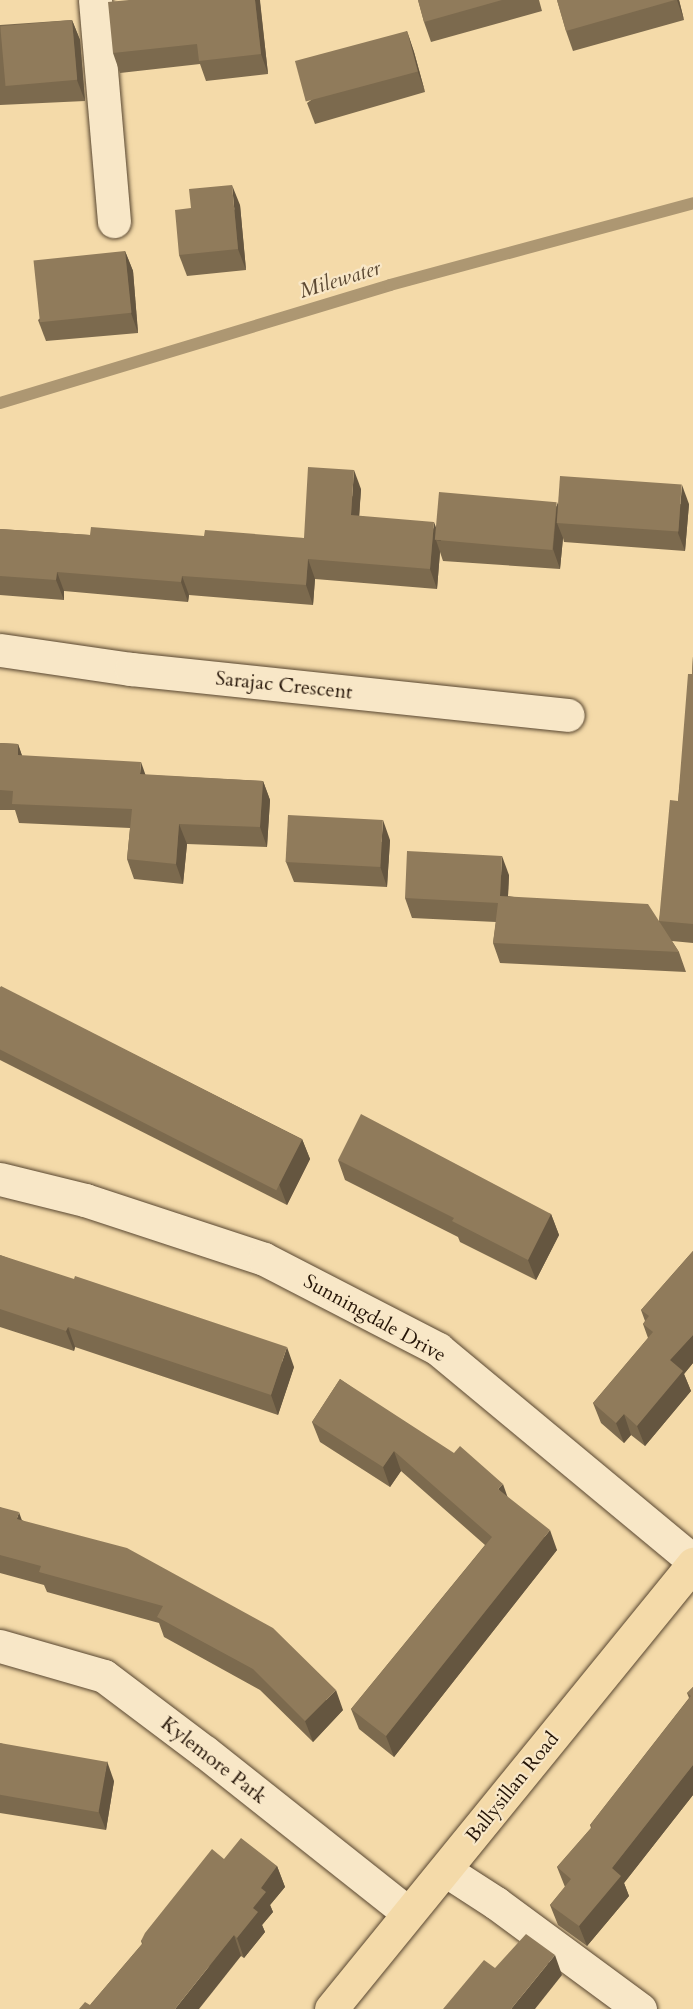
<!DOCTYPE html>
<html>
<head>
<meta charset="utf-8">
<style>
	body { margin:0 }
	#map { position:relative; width:693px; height:2009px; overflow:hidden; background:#f4daa9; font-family:Cardo,serif }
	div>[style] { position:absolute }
	.stream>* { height:12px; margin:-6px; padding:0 6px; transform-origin:6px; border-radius:6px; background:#ad9772 }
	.roads { filter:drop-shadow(0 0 2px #584630) drop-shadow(0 0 2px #584630) }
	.minor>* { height:33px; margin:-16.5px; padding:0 16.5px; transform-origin:16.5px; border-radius:16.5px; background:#f8e7c7 }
	.highway>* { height:33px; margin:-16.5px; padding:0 16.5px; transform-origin:16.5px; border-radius:16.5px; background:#f4daa9 }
	.wall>* { inset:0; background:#7c6a4e }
	.shaded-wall>* { inset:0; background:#655640 }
	.building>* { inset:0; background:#907b5b; transform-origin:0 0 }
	span { translate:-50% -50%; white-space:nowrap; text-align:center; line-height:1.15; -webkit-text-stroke:4.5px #f8e7c7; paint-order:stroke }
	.street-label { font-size:20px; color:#241407 }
	.water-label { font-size:21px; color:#5b4832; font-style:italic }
</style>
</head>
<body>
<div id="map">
	<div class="stream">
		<div style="left:0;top:403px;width:407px;rotate:-16.8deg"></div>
		<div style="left:390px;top:285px;width:314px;rotate:-15.1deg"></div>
	</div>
	<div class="roads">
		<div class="minor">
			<div style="left:95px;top:0;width:222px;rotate:85.1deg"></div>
			<div style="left:0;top:650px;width:132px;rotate:8.3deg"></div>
			<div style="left:131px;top:669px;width:439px;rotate:6deg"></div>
			<div style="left:0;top:1179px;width:88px;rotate:13.9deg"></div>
			<div style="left:85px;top:1200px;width:188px;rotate:18.2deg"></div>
			<div style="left:264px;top:1259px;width:196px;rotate:27.3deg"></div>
			<div style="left:438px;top:1349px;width:332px;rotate:39.7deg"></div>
			<div style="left:0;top:1646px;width:108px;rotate:16.1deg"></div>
			<div style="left:104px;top:1676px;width:126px;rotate:37deg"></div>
			<div style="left:205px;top:1752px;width:259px;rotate:38.4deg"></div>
			<div style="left:445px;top:1870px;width:61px;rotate:32.9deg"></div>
			<div style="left:496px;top:1903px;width:179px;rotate:36.4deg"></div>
		</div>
		<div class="highway">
			<div style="left:331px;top:2009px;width:574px;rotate:-50.87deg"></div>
		</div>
	</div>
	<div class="wall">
		<div style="clip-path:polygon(129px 0,260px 0,268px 74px,206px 81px,200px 64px,120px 73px,113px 53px)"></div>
		<div style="clip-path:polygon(418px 0,539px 0,542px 11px,431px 42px,424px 22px)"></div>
		<div style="clip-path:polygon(557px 0,679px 0,684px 20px,573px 51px,566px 31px)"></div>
		<div style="clip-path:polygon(72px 20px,80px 40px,85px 101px,0 105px,0 25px)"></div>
		<div style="clip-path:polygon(407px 31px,414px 52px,425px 92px,315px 124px,307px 103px)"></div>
		<div style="clip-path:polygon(240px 205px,246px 270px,187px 276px,179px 255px)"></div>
		<div style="clip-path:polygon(125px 251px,133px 271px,138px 333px,46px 341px,38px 320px)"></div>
		<div style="clip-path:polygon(361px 489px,359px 516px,437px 529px,558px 506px,689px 504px,685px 551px,564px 542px,563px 538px,560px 569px,443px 561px,440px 552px,437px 589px,315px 579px,313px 605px,189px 595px,188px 602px,64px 591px,64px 600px,0 595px,0 529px,90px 535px,304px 538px)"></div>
		<div style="clip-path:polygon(693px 656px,693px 943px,672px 941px,679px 952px,686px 972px,500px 963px,493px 943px,496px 922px,412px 918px,405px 898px,509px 875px,508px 896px,659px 921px,678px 801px,692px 674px)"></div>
		<div style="clip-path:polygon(0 743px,18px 744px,22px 756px,146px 775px,263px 781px,270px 800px,267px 847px,187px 844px,183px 884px,134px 879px,127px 859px,130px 828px,19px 823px,15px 810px,0 810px)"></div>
		<div style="clip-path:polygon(390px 840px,387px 887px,294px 882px,286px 862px)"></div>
		<div style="clip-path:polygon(0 987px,302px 1139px,310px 1159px,287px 1205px,0 1060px)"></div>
		<div style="clip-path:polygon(338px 1160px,551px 1214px,559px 1235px,536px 1280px,460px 1242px,458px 1237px,345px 1180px)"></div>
		<div style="clip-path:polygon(693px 1251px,693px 1363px,684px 1374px,691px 1391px,645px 1446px,631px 1435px,624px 1443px,601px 1423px,593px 1403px,648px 1338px,643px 1324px,645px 1321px,641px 1310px)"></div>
		<div style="clip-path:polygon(0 1255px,294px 1367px,278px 1415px,75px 1347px,74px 1351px,0 1327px)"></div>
		<div style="clip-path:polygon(340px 1379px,507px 1497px,557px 1550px,394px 1757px,359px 1729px,351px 1709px,485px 1545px,401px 1471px,390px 1487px,320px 1442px,312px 1422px)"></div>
		<div style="clip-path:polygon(0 1507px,22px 1520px,343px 1710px,313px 1742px,260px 1690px,164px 1637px,159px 1623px,47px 1592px,44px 1585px,0 1573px)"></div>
		<div style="clip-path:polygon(693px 1687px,693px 1795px,624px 1883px,629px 1896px,587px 1946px,558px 1925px,550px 1905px,565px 1887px,557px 1867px,591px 1828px,590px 1825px,689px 1698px,687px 1693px)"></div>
		<div style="clip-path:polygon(0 1743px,114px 1781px,106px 1830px,0 1813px)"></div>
		<div style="clip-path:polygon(224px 1859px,277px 1866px,285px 1887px,270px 1905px,273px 1912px,262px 1925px,265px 1932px,244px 1958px,241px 1956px,90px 2005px,142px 1944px,141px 1941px)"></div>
	</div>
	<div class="shaded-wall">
		<div style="clip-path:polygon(255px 0,260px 0,260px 3px,268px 74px,261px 54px)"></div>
		<div style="clip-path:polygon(677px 0,679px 0,684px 20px)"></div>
		<div style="clip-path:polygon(72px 20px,80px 40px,85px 101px,77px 80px)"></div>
		<div style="clip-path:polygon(407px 31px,414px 52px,425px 92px,418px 72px)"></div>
		<div style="clip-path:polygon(232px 185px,240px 205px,246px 270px,238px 249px)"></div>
		<div style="clip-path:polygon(125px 251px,133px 271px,138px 333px,131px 313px)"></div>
		<div style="clip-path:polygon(354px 470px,361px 489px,358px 535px,351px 515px)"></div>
		<div style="clip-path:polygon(682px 485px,689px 504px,685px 551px,678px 533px)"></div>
		<div style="clip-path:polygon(557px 502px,564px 522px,557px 523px,563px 538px,560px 569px,553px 549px)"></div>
		<div style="clip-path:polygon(434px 522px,441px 541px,436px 540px,440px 552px,437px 589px,430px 569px)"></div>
		<div style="clip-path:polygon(308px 559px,315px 579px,313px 605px,306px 585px)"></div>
		<div style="clip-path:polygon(57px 572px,64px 591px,64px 600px,56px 580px)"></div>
		<div style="clip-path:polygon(182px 576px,189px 595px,188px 602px,181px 582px)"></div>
		<div style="clip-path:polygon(18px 744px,25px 764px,18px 755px)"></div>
		<div style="clip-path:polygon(141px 762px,148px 782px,140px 774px)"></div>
		<div style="clip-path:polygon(263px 781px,270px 800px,267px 847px,260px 827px)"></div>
		<div style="clip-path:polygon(383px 820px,390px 840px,387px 887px,380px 866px)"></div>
		<div style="clip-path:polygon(179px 824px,187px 844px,183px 884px,176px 864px)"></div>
		<div style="clip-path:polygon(502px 856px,509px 875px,507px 915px,500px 896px)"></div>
		<div style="clip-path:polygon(302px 1139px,310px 1159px,287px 1205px,279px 1184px)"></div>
		<div style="clip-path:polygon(551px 1214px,559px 1235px,536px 1280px,528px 1260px)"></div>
		<div style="clip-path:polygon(68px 1327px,75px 1347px,74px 1351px,66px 1331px)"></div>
		<div style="clip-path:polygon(693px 1335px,693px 1363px,684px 1374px,691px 1391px,645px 1446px,637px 1426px,670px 1360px)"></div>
		<div style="clip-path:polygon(287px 1347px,294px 1367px,278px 1415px,271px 1395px)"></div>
		<div style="clip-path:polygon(624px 1414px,631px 1435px,624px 1443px,616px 1423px)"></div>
		<div style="clip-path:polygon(394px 1451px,401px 1471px,390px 1487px,383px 1467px)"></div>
		<div style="clip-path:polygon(503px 1484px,510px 1504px,498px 1489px)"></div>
		<div style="clip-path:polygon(19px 1512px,26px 1532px,17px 1519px)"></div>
		<div style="clip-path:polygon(550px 1530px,557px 1550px,394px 1757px,386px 1736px)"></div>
		<div style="clip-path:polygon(336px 1690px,343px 1710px,313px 1742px,305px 1721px)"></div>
		<div style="clip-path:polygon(107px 1761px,114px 1781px,106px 1830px,98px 1810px)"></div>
		<div style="clip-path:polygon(693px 1765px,693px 1795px,624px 1883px,629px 1896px,587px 1946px,579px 1926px,612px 1868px)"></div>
		<div style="clip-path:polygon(277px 1866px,285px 1887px,270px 1905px,273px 1912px,262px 1925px,265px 1932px,244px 1958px,237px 1938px,253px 1908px,261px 1888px)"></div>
		<div style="clip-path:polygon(234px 1935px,241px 1956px,199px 2009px,175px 2009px)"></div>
		<div style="clip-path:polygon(555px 1955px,562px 1975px,535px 2009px,511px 2009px)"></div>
	</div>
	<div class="building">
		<div style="clip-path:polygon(129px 0,255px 0,261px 54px,199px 61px,197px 44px,113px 53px,108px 2px)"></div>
		<div style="clip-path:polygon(418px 0,502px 0,424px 22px)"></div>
		<div style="clip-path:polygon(557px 0,675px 0,566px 31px)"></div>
		<div style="left:72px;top:20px;width:60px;height:72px;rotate:85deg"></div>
		<div style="left:407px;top:31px;width:42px;height:116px;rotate:75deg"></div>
		<div style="clip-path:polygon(232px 185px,238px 249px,179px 255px,175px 210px,191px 208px,189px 189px)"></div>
		<div style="left:125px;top:251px;width:62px;height:92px;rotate:84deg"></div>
		<div style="clip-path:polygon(308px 467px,354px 470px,351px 515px,434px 522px,430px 569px,308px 559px,306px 585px,182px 576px,181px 582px,57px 572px,56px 580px,0 576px,0 529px,90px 535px,91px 527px,204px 536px,205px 530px,304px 538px)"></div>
		<div style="left:560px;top:476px;width:122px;height:47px;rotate:4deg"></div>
		<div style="left:439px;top:492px;width:118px;height:48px;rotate:5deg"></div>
		<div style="clip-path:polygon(693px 656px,693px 924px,659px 921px,670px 800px,678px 801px,688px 674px,692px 674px)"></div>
		<div style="clip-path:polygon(0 743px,18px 744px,18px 755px,141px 762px,140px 774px,263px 781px,260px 827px,179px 824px,176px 864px,127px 859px,132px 809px,12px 804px,13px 791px,0 790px)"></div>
		<div style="left:288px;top:815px;width:95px;height:47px;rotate:3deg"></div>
		<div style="clip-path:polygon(407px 851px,502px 856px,500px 896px,648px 904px,679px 952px,493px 943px,498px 903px,405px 898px)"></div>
		<div style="left:1px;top:986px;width:338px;height:57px;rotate:27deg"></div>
		<div style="clip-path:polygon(361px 1114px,551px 1214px,528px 1260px,452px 1221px,454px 1218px,338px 1160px)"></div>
		<div style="clip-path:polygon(693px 1251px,693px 1335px,670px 1360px,683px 1371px,637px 1426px,624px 1414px,616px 1423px,593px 1403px,653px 1332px,643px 1324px,649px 1316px,641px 1310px)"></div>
		<div style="clip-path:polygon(0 1255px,74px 1279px,75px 1276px,287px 1347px,271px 1395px,68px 1327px,66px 1331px,0 1309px)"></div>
		<div style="clip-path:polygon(340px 1379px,454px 1453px,460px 1446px,503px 1484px,498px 1489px,550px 1530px,386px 1736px,351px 1709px,492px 1537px,394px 1451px,383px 1467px,312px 1422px)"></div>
		<div style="clip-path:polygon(0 1507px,19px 1512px,17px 1519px,127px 1548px,273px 1628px,336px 1690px,305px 1721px,253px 1669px,157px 1617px,163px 1606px,39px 1572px,41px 1566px,0 1555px)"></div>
		<div style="clip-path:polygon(693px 1687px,693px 1765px,612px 1868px,621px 1876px,579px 1926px,550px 1905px,571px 1879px,557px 1867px,592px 1827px,590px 1825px,691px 1696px,687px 1693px)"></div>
		<div style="left:0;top:1743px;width:109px;height:51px;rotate:10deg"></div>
		<div style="clip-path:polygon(241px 1838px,277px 1866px,261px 1888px,266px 1892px,253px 1908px,258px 1912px,237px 1938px,234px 1935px,175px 2009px,79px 2009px,85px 2002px,90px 2005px,143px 1943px,141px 1941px,145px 1933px,212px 1849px,224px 1859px)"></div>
		<div style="clip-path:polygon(526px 1934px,555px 1955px,511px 2009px,443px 2009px,484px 1960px,495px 1968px)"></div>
	</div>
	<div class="street-label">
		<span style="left:284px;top:685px;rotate:6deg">Sarajac Crescent</span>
		<span style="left:375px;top:1318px;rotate:29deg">Sunningdale Drive</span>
		<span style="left:214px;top:1760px;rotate:38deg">Kylemore Park</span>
		<span style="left:512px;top:1787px;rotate:-51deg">Ballysillan Road</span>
	</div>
	<div class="water-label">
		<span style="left:340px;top:280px;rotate:-17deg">Milewater</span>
	</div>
</div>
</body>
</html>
